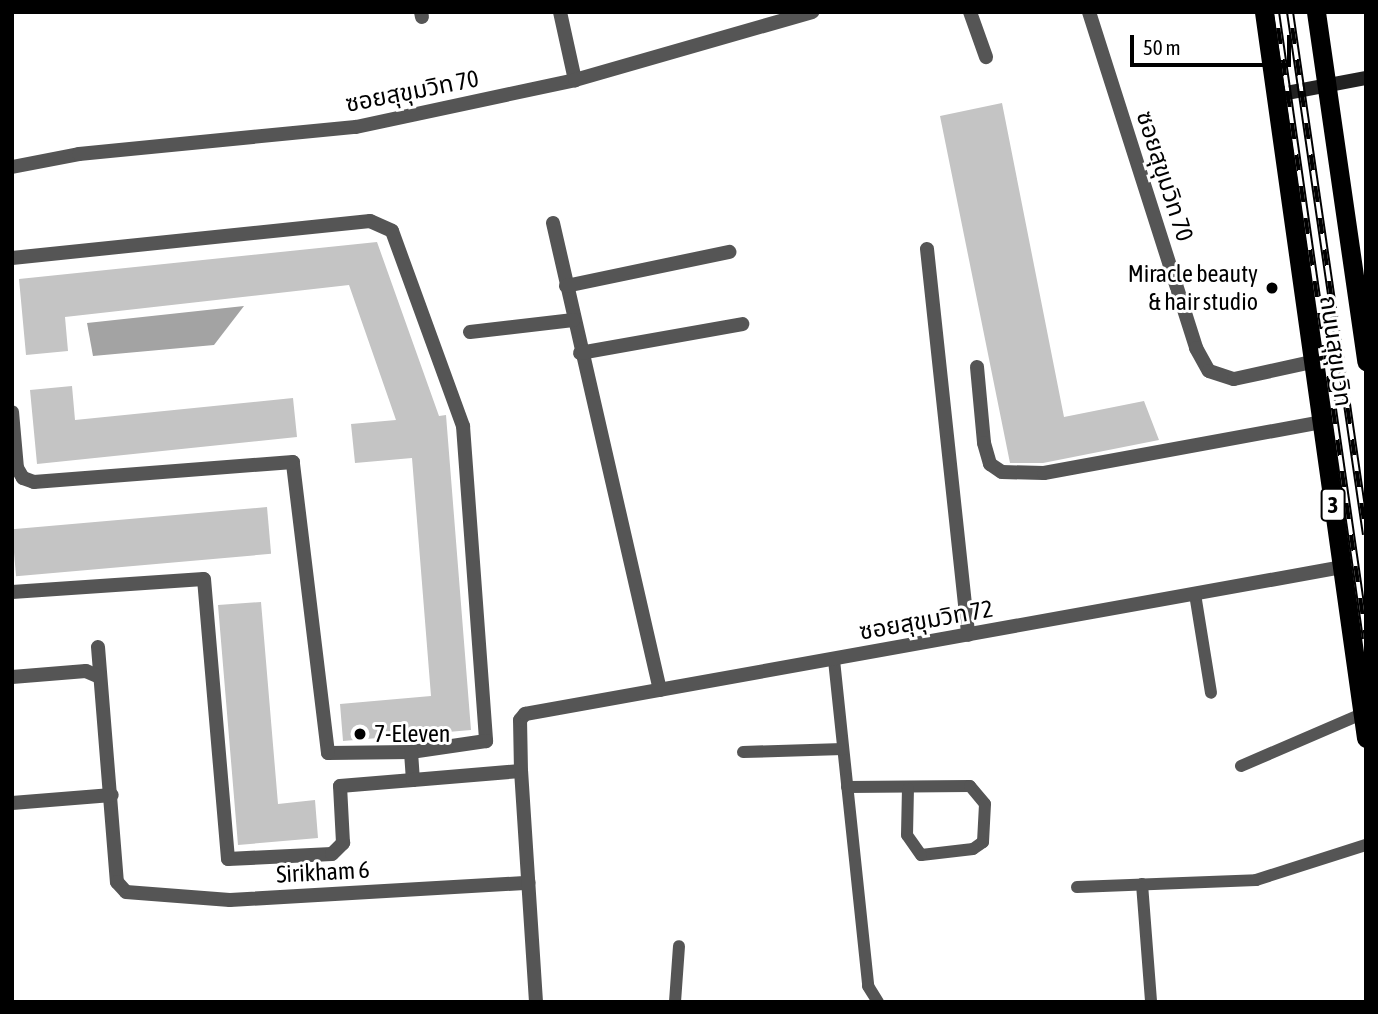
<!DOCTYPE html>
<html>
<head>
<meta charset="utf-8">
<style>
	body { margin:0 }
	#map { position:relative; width:1378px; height:1014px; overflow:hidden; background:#fff; font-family:"Asap Condensed","Noto Sans Thai",sans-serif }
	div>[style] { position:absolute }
	.water>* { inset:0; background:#a3a3a3 }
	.building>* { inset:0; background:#c4c4c4; transform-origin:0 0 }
	.service>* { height:12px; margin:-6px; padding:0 6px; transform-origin:6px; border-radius:6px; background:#555 }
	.minor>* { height:14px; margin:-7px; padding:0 7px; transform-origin:7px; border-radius:7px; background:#555 }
	.secondary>* { height:14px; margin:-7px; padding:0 7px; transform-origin:7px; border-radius:7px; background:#222 }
	.trunk>* { height:19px; margin:-9.5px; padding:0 9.5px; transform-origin:9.5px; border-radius:9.5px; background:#000 }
	.rail>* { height:8px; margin-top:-4px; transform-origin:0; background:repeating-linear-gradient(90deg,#fff 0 16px,#000 0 32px); box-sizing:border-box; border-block:2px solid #000 }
	.dots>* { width:19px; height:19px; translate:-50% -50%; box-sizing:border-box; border:4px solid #fff; border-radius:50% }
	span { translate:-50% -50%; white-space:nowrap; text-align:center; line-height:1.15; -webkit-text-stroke:6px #fff; paint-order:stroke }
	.shield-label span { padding:2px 5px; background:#fff; border:2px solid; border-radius:5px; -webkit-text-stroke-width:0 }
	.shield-label { font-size:23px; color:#000; font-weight:700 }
	.street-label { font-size:24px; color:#000 }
	.poi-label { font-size:24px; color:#000 }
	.right { translate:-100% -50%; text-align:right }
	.left { translate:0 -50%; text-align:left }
	.frame { position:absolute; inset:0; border:14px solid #000; pointer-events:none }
	.scale { position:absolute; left:1130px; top:35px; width:161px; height:32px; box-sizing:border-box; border:4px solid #000; border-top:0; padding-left:9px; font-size:21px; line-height:24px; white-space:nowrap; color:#000; -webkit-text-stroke:5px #fff; paint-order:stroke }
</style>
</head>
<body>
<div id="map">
	<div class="water">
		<div style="clip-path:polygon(244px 306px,214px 345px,93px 356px,87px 323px)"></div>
	</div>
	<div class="building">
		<div style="clip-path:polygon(1002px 103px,1064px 417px,1144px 401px,1159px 440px,1043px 463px,1010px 463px,940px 116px)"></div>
		<div style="clip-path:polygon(377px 242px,439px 416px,446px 415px,471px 730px,343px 741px,340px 704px,431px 696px,412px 458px,355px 463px,351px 424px,396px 420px,349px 285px,65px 317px,68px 351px,26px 355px,19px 279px)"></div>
		<div style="clip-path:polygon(72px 386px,75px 420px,293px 398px,297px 437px,37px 464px,30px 390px)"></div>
		<div style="left:267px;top:507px;width:47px;height:256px;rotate:85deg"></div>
		<div style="clip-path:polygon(261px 602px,278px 804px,315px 800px,318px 838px,238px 845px,218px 605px)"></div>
	</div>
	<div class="service">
		<div style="left:1195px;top:594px;width:100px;rotate:80.8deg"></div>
		<div style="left:834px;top:660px;width:328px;rotate:84deg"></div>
		<div style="left:868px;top:986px;width:19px;rotate:58deg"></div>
		<div style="left:743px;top:752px;width:100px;rotate:-1.7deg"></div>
		<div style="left:1241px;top:766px;width:132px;rotate:-23.3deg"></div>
		<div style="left:847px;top:787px;width:123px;rotate:-0.5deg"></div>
		<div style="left:970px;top:786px;width:23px;rotate:50deg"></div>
		<div style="left:985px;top:804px;width:38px;rotate:93deg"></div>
		<div style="left:983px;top:842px;width:12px;rotate:145deg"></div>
		<div style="left:973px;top:849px;width:52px;rotate:173.4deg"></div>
		<div style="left:921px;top:855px;width:24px;rotate:-125deg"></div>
		<div style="left:907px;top:835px;width:46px;rotate:-88.8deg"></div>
		<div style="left:1142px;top:884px;width:118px;rotate:85.6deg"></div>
		<div style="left:1077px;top:887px;width:179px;rotate:-2.2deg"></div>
		<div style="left:1256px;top:880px;width:115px;rotate:-17.7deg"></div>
		<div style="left:675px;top:1002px;width:56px;rotate:-85.9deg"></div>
	</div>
	<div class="minor">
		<div style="left:421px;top:12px;width:5px;rotate:79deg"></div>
		<div style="left:560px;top:12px;width:70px;rotate:77.6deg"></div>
		<div style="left:970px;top:12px;width:48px;rotate:70.4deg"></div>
		<div style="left:1089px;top:12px;width:353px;rotate:72.3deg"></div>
		<div style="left:1196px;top:348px;width:26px;rotate:61deg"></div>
		<div style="left:1209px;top:371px;width:26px;rotate:18deg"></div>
		<div style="left:1234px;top:379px;width:80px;rotate:-12.3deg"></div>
		<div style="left:12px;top:167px;width:68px;rotate:-11deg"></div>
		<div style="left:79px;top:154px;width:278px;rotate:-5.6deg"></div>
		<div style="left:356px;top:127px;width:224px;rotate:-12.1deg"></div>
		<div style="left:575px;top:80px;width:247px;rotate:-16deg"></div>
		<div style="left:553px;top:223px;width:479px;rotate:77.1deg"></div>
		<div style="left:927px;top:249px;width:388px;rotate:83.9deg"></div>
		<div style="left:12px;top:258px;width:360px;rotate:-5.9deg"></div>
		<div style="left:370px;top:221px;width:24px;rotate:24deg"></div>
		<div style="left:392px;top:231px;width:208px;rotate:70deg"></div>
		<div style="left:463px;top:426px;width:316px;rotate:85.8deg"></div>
		<div style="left:486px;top:741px;width:76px;rotate:171.7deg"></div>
		<div style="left:411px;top:752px;width:83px;rotate:179.3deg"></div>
		<div style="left:328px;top:753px;width:293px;rotate:-96.9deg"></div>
		<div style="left:293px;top:462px;width:260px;rotate:175.6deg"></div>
		<div style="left:34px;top:482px;width:12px;rotate:-160deg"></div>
		<div style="left:23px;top:478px;width:12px;rotate:-121deg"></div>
		<div style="left:17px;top:468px;width:56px;rotate:-95.1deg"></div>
		<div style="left:566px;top:286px;width:167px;rotate:-11.8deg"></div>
		<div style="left:470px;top:332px;width:104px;rotate:-6.6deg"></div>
		<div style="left:580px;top:353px;width:165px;rotate:-10.1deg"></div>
		<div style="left:977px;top:367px;width:76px;rotate:84.7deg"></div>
		<div style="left:984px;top:443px;width:22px;rotate:74deg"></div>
		<div style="left:990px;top:464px;width:14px;rotate:34deg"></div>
		<div style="left:1002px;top:472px;width:42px;rotate:1.4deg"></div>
		<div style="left:1044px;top:473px;width:282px;rotate:-10.4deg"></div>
		<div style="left:12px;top:592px;width:192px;rotate:-3.9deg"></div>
		<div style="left:204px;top:579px;width:281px;rotate:85.1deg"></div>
		<div style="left:228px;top:859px;width:104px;rotate:-2.8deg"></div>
		<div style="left:332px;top:854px;width:16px;rotate:-45deg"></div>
		<div style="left:343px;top:843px;width:57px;rotate:-93deg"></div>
		<div style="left:340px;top:786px;width:73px;rotate:-4.7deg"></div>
		<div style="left:98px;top:647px;width:236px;rotate:85.4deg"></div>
		<div style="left:117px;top:882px;width:13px;rotate:48deg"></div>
		<div style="left:126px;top:892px;width:104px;rotate:4.4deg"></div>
		<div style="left:230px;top:900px;width:299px;rotate:-3.3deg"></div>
		<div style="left:12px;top:677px;width:74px;rotate:-4.6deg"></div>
		<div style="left:86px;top:671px;width:12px;rotate:24deg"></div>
		<div style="left:411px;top:752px;width:28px;rotate:86deg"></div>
		<div style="left:413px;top:780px;width:108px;rotate:-4.8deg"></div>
		<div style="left:12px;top:803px;width:100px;rotate:-4.6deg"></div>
		<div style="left:536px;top:1002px;width:231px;rotate:-93.7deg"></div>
		<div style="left:521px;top:771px;width:51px;rotate:-91.1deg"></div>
		<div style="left:520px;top:720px;width:8px;rotate:-50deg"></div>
		<div style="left:525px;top:714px;width:831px;rotate:-10.19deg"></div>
	</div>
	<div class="secondary">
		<div style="left:1276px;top:95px;width:92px;rotate:-10.7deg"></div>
	</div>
	<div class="trunk">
		<div style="left:1264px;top:12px;width:733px;rotate:82deg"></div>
		<div style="left:1316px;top:12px;width:353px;rotate:81.8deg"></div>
	</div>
	<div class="rail">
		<div style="left:1276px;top:12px;width:633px;rotate:81.83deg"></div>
		<div style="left:1290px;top:12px;width:528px;rotate:81.73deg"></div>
	</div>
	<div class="dots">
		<div style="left:1272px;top:288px;background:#000"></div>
		<div style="left:360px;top:734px;background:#000"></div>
	</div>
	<div class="shield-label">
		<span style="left:1333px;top:505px">3</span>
	</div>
	<div class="street-label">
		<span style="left:412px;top:91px;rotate:-11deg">ซอยสุขุมวิท 70</span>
		<span style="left:1165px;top:176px;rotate:72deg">ซอยสุขุมวิท 70</span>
		<span style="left:1336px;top:351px;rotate:82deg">ถนนสุขุมวิท</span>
		<span style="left:926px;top:620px;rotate:-10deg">ซอยสุขุมวิท 72</span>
		<span style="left:323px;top:872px;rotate:-3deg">Sirikham 6</span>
	</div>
	<div class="poi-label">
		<span class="right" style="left:1258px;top:288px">Miracle beauty<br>&amp; hair studio</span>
		<span class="left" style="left:374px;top:734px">7-Eleven</span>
	</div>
	<div class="frame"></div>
	<div class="scale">50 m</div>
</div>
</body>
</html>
